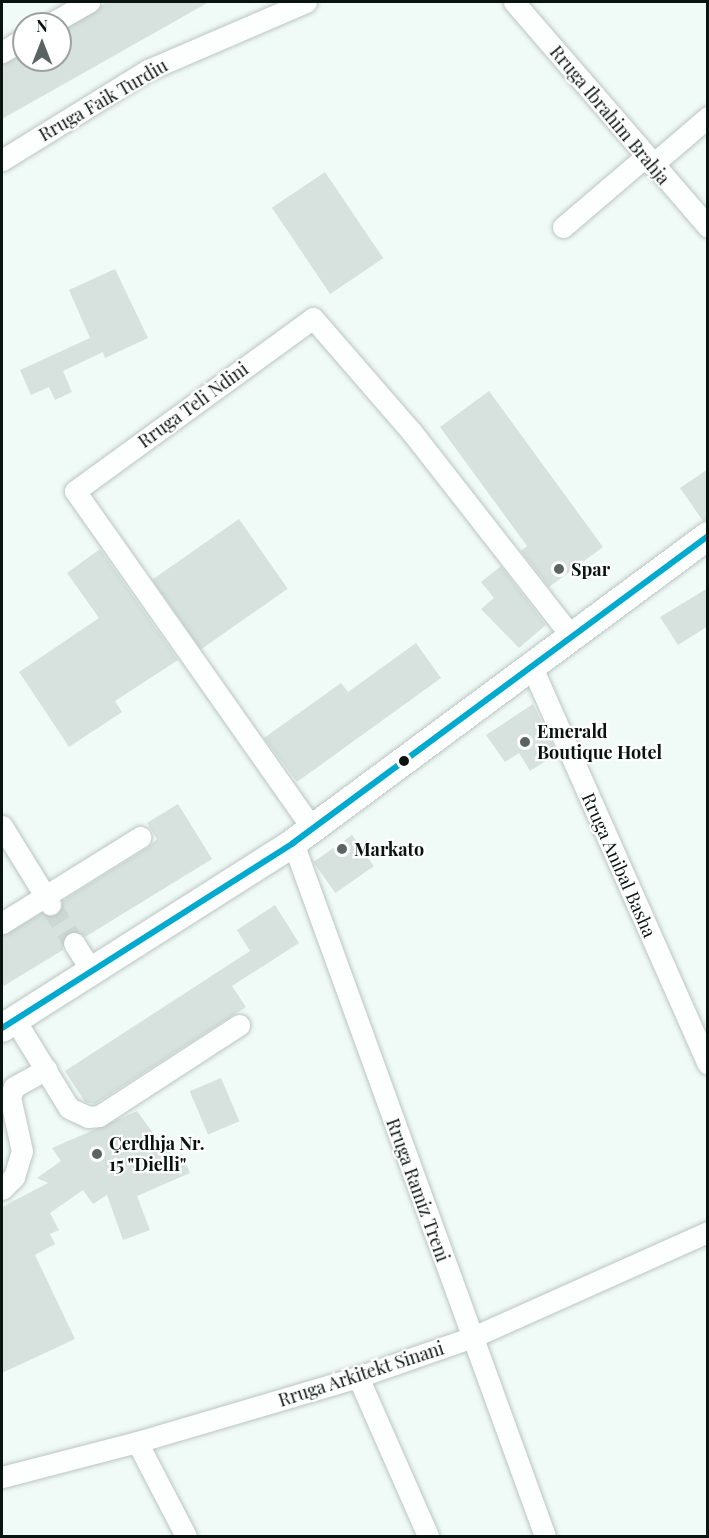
<!DOCTYPE html>
<html>
<head>
<meta charset="utf-8">
<style>
	body { margin:0 }
	#map { position:relative; width:709px; height:1538px; overflow:hidden; background:#f0faf7; font-family:"Playfair Display",serif }
	div>[style] { position:absolute }
	.building>* { inset:0; background:#d7e2df; transform-origin:0 0 }
	.street-tunnel>* { height:21px; margin-top:-10.5px; transform-origin:0; background:repeating-linear-gradient(90deg,#cdd8d4 0 21px,transparent 0 31px) }
	.roads { filter:drop-shadow(0 0 2px #bbc5c2) drop-shadow(0 0 2px #bbc5c2) }
	.street>* { height:21px; margin:-10.5px; padding:0 10.5px; transform-origin:10.5px; border-radius:10.5px; background:#fdfefe }
	.secondary>* { height:28px; margin:-14px; padding:0 14px; transform-origin:14px; border-radius:14px; background:#fdfefe }
	.bus-1>* { height:6px; margin:-3px; padding:0 3px; transform-origin:3px; border-radius:3px; background:#00a9ce }
	.dots>* { width:16px; height:16px; translate:-50% -50%; box-sizing:border-box; border:3px solid #fff; border-radius:50% }
	span { translate:-50% -50%; white-space:nowrap; text-align:center; line-height:1.15; -webkit-text-stroke:4.5px #fff; paint-order:stroke }
	.street-label { font-size:18px; color:#091411 }
	.poi-label { font-size:18px; color:#091411; font-weight:700 }
	.left { translate:0 -50%; text-align:left }
	.frame { position:absolute; inset:0; border:3px solid #091411; pointer-events:none }
	.north { position:absolute; left:12px; top:12px; width:60px; height:60px; box-sizing:border-box; background:#fff; border:2px solid #9da1a0; border-radius:50%; rotate:0deg; font-size:16px; font-weight:700; line-height:24px; text-align:center; color:#091411 }
	.north::after { content:''; display:block; margin:auto; width:21px; height:27px; background:#5a6462; clip-path:polygon(50% 0,100% 100%,50% 72%,0 100%) }
</style>
</head>
<body>
<div id="map">
	<div class="building">
		<div style="clip-path:polygon(107px 2px,209px 2px,2px 119px,2px 65px,24px 54px,24px 60px,60px 60px,60px 33px)"></div>
		<div style="left:325px;top:172px;width:104px;height:64px;rotate:56deg"></div>
		<div style="clip-path:polygon(115px 269px,148px 338px,105px 358px,103px 352px,63px 371px,72px 392px,55px 400px,49px 387px,31px 395px,20px 370px,90px 338px,69px 290px)"></div>
		<div style="clip-path:polygon(489px 391px,603px 547px,549px 587px,521px 551px,527px 546px,440px 427px)"></div>
		<div style="clip-path:polygon(708px 469px,708px 520px,703px 521px,680px 488px)"></div>
		<div style="left:239px;top:519px;width:85px;height:106px;rotate:55deg"></div>
		<div style="clip-path:polygon(100px 549px,178px 660px,115px 701px,122px 712px,69px 747px,19px 672px,99px 618px,67px 573px)"></div>
		<div style="clip-path:polygon(501px 566px,546px 625px,519px 648px,481px 609px,494px 598px,481px 582px)"></div>
		<div style="clip-path:polygon(708px 588px,708px 626px,678px 645px,660px 617px)"></div>
		<div style="clip-path:polygon(416px 643px,441px 678px,297px 782px,264px 738px,341px 683px,348px 692px)"></div>
		<div style="clip-path:polygon(533px 704px,557px 754px,530px 771px,519px 753px,505px 762px,486px 735px)"></div>
		<div style="clip-path:polygon(178px 804px,212px 859px,85px 937px,79px 932px,68px 932px,63px 938px,63px 950px,2px 987px,2px 936px,42px 913px,56px 915px,62px 901px,147px 848px,157px 839px,147px 823px)"></div>
		<div style="left:352px;top:835px;width:38px;height:47px;rotate:55deg"></div>
		<div style="clip-path:polygon(275px 905px,299px 943px,232px 986px,246px 1007px,95px 1104px,85px 1102px,65px 1071px,250px 951px,237px 930px)"></div>
		<div style="left:221px;top:1078px;width:47px;height:34px;rotate:67deg"></div>
		<div style="clip-path:polygon(137px 1111px,163px 1147px,167px 1146px,173px 1159px,182px 1154px,190px 1173px,137px 1196px,150px 1230px,123px 1240px,107px 1195px,93px 1204px,83px 1190px,50px 1213px,59px 1230px,50px 1234px,55px 1244px,35px 1255px,75px 1339px,2px 1373px,2px 1207px,48px 1183px,37px 1178px,61px 1161px,52px 1148px)"></div>
	</div>
	<div class="street-tunnel">
		<div style="left:50px;top:904px;width:46px;rotate:58.4deg"></div>
	</div>
	<div class="roads">
		<div class="street">
			<div style="left:514px;top:2px;width:297px;rotate:49.2deg"></div>
			<div style="left:50px;top:24px;width:45px;rotate:-29.4deg"></div>
			<div style="left:2px;top:52px;width:26px;rotate:-31deg"></div>
			<div style="left:2px;top:160px;width:172px;rotate:-31.7deg"></div>
			<div style="left:148px;top:70px;width:172px;rotate:-23.3deg"></div>
			<div style="left:652px;top:165px;width:74px;rotate:-40.6deg"></div>
			<div style="left:563px;top:227px;width:108px;rotate:-40.5deg"></div>
			<div style="left:531px;top:665px;width:436px;rotate:66.1deg"></div>
			<div style="left:2px;top:826px;width:92px;rotate:58.4deg"></div>
			<div style="left:312px;top:828px;width:412px;rotate:-125.1deg"></div>
			<div style="left:75px;top:491px;width:294px;rotate:-36deg"></div>
			<div style="left:313px;top:318px;width:150px;rotate:49.1deg"></div>
			<div style="left:411px;top:431px;width:260px;rotate:52deg"></div>
			<div style="left:293px;top:843px;width:737px;rotate:70.02deg"></div>
			<div style="left:2px;top:923px;width:163px;rotate:-31.9deg"></div>
			<div style="left:74px;top:943px;width:34px;rotate:58deg"></div>
			<div style="left:15px;top:1020px;width:103px;rotate:58.5deg"></div>
			<div style="left:69px;top:1108px;width:21px;rotate:25deg"></div>
			<div style="left:88px;top:1117px;width:11px;rotate:-5deg"></div>
			<div style="left:99px;top:1116px;width:167px;rotate:-33deg"></div>
			<div style="left:2px;top:1189px;width:17px;rotate:-45deg"></div>
			<div style="left:14px;top:1177px;width:27px;rotate:-73deg"></div>
			<div style="left:22px;top:1151px;width:55px;rotate:-102.5deg"></div>
			<div style="left:10px;top:1097px;width:11px;rotate:-68deg"></div>
			<div style="left:14px;top:1087px;width:37px;rotate:-29deg"></div>
			<div style="left:358px;top:1377px;width:174px;rotate:66.2deg"></div>
			<div style="left:137px;top:1442px;width:106px;rotate:62.5deg"></div>
			<div style="left:2px;top:1477px;width:139px;rotate:-14.5deg"></div>
			<div style="left:137px;top:1442px;width:230px;rotate:-16.4deg"></div>
			<div style="left:358px;top:1377px;width:122px;rotate:-19.2deg"></div>
			<div style="left:473px;top:1337px;width:257px;rotate:-24.1deg"></div>
		</div>
		<div class="secondary">
			<div style="left:2px;top:1028px;width:345px;rotate:-32.4deg"></div>
			<div style="left:293px;top:843px;width:516px;rotate:-36.49deg"></div>
		</div>
	</div>
	<div class="bus-1">
		<div style="left:2px;top:1028px;width:345px;rotate:-32.4deg"></div>
		<div style="left:293px;top:843px;width:516px;rotate:-36.49deg"></div>
	</div>
	<div class="dots">
		<div style="left:559px;top:569px;background:#5a6462"></div>
		<div style="left:525px;top:742px;background:#5a6462"></div>
		<div style="left:404px;top:761px;background:#091411"></div>
		<div style="left:342px;top:849px;background:#5a6462"></div>
		<div style="left:97px;top:1154px;background:#5a6462"></div>
	</div>
	<div class="street-label">
		<span style="left:103px;top:100px;rotate:-30deg">Rruga Faik Turdiu</span>
		<span style="left:610px;top:115px;rotate:50deg">Rruga Ibrahim Brahja</span>
		<span style="left:193px;top:405px;rotate:-36deg">Rruga Teli Ndini</span>
		<span style="left:619px;top:865px;rotate:66deg">Rruga Anibal Basha</span>
		<span style="left:418px;top:1190px;rotate:70deg">Rruga Ramiz Treni</span>
		<span style="left:361px;top:1374px;rotate:-18deg">Rruga Arkitekt Sinani</span>
	</div>
	<div class="poi-label">
		<span class="left" style="left:571px;top:569px">Spar</span>
		<span class="left" style="left:537px;top:742px">Emerald<br>Boutique Hotel</span>
		<span class="left" style="left:354px;top:849px">Markato</span>
		<span class="left" style="left:109px;top:1154px">Çerdhja Nr.<br>15 "Dielli"</span>
	</div>
	<div class="frame"></div>
	<div class="north">N</div>
</div>
</body>
</html>
